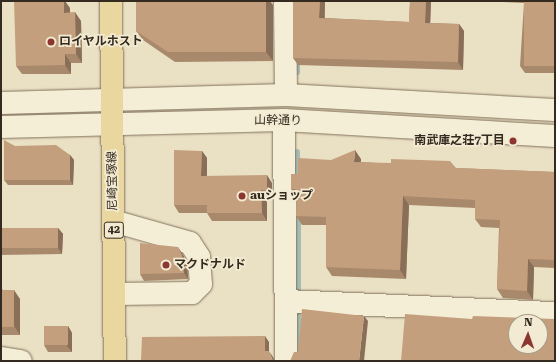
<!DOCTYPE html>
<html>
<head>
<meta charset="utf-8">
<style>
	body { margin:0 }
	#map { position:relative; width:556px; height:362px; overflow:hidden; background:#eae0c4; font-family:"Roboto Serif","Noto Sans JP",serif }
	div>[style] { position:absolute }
	.stream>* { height:6px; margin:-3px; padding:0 3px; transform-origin:3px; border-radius:3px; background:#a5bdb7 }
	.roads { filter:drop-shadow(0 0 1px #82725c) drop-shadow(0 0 1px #82725c) }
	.minor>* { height:22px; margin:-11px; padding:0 11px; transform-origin:11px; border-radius:11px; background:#f5eed6 }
	.major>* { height:22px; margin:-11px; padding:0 11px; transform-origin:11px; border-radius:11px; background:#ead69f }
	.wall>* { inset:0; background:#a9896c }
	.shaded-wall>* { inset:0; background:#896f58 }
	.building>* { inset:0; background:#c49f7d; transform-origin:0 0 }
	.dots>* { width:11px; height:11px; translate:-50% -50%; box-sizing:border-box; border:2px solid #f2ead2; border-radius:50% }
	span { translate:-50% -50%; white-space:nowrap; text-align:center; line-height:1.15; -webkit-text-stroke:3.5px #f2ead2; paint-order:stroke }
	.shield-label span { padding:1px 3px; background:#f2ead2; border:1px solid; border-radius:3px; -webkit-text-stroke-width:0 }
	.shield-label { font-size:11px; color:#342a1f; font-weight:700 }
	.poi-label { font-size:12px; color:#342a1f; font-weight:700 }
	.left { translate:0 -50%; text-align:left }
	.right { translate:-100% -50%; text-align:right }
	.street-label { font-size:12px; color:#342a1f }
	.frame { position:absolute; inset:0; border:2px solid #342a1f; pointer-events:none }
	.north { position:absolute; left:508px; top:314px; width:40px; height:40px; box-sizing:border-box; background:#f2ead2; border:1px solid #a69d8a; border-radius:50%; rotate:2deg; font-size:11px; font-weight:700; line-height:16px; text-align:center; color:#342a1f }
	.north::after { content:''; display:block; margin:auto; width:14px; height:18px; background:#8c3632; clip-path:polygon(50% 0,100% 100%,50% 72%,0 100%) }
</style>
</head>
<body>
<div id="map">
	<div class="stream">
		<div style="left:297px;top:55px;width:17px;rotate:90deg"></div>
		<div style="left:297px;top:152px;width:30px;rotate:90deg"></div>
		<div style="left:298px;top:211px;width:81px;rotate:90deg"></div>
		<div style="left:298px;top:310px;width:51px;rotate:90deg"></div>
	</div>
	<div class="roads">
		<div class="minor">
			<div style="left:285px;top:1px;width:94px;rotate:89.4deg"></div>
			<div style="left:1px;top:103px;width:285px;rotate:-1.6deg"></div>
			<div style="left:286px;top:95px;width:269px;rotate:3.2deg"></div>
			<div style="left:284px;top:120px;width:241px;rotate:89.5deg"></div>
			<div style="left:1px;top:127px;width:283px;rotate:-1.4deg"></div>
			<div style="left:284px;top:120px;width:271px;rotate:3.4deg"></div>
			<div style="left:113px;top:221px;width:80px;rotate:15.9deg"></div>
			<div style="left:190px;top:243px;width:17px;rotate:57deg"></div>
			<div style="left:199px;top:257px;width:27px;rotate:86deg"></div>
			<div style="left:201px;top:284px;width:13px;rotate:135deg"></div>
			<div style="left:192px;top:293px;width:78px;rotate:179.3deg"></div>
			<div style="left:286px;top:301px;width:269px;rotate:2.6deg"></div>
			<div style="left:1px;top:358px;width:20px;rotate:9deg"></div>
		</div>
		<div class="major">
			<div style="left:111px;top:1px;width:360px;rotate:89.4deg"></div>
		</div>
	</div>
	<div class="wall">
		<div style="clip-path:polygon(293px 1px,325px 1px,325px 18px,409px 22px,410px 1px,431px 1px,430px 23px,459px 24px,464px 31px,463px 70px,298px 65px,293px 58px)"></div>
		<div style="clip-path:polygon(482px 1px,555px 1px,555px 73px,525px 73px,520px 66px,524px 3px)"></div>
		<div style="clip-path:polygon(273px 5px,273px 61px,175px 62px,143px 40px,136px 31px)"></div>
		<div style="clip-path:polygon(70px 8px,70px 12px,81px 21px,82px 63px,71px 63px,71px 74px,22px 74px,16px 66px)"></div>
		<div style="clip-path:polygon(15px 146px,70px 155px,74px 160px,73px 185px,8px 185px,4px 180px)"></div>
		<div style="clip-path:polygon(202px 151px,207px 158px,207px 176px,272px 183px,272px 198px,267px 198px,267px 221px,212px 221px,207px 213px,179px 213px,174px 205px)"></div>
		<div style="clip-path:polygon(361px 159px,361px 162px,456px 168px,555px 172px,555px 268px,534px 267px,533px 300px,503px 298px,497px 289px,499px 228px,481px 227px,475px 219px,475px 208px,409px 205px,406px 279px,332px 276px,326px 267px,326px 225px,302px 225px,296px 216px,297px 197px,291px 189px,298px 174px,331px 160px)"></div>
		<div style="clip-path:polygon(1px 228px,58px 228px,63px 234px,62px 254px,1px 255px)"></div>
		<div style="clip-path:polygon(187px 261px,188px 279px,144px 281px,140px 274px)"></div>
		<div style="clip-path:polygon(1px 288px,3px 290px,20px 299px,20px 335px,1px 335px)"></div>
		<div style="clip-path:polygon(68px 326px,72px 333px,72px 352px,48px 352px,44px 345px)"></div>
	</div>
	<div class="shaded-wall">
		<div style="clip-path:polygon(64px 1px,65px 1px,70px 8px,70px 21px,64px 13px)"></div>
		<div style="clip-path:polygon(265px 1px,270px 1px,273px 5px,273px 61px,266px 52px)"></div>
		<div style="clip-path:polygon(320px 1px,325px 1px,324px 25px,319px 18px)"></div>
		<div style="clip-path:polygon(426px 1px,431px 1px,430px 30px,425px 23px)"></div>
		<div style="clip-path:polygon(75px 12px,81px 21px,82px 63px,76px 54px)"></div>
		<div style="clip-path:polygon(459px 24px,464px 31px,463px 70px,458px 62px)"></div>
		<div style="clip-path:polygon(65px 54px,71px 63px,71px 74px,65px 65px)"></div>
		<div style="clip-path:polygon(355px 150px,361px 159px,360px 170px,354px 162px)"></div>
		<div style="clip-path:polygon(202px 151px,207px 158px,207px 183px,201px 176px)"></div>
		<div style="clip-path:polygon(70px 155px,74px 160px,73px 185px,70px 180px)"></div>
		<div style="clip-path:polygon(267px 175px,272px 183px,272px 198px,267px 190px)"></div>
		<div style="clip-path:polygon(261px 190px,267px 198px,267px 221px,262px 213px)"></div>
		<div style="clip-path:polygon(403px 196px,409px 205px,406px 279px,400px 270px)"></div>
		<div style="clip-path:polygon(58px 228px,63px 234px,62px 254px,58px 248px)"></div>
		<div style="clip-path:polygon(178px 247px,187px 261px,188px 279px,184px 273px)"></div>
		<div style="clip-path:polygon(528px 259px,534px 267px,533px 300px,527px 291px)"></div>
		<div style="clip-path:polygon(14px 290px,20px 299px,20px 335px,14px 326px)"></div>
		<div style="clip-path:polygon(364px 316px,368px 321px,364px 361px,359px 361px)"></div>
		<div style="clip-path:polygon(68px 326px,72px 333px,72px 352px,67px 346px)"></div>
		<div style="clip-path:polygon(265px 336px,269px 342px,269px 357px,265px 351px)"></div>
		<div style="clip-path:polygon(269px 351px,273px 357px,275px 361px,273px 361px)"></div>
	</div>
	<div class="building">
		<div style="clip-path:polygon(14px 1px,64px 1px,64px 13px,75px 12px,76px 54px,65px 54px,65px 65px,16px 66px)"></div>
		<div style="clip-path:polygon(136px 1px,266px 1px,266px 52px,168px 52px,136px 31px)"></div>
		<div style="clip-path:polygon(293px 1px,320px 1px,319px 18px,409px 22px,410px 1px,426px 1px,425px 23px,459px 24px,458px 62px,293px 58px)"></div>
		<div style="left:524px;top:1px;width:31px;height:65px"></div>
		<div style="clip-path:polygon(4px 140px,15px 146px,56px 145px,70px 155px,70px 180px,4px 180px)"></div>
		<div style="clip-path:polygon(174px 150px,202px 151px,201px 176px,267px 175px,267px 190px,261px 190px,262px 213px,207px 213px,207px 205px,174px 205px)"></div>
		<div style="clip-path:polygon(355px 150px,354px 162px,391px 163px,391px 159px,450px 161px,456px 168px,555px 172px,555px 260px,528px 259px,527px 291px,497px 289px,500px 220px,475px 219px,475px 200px,403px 196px,400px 270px,326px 267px,326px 217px,296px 216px,297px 189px,291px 189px,291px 174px,298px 174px,298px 158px,331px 160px)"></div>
		<div style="left:1px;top:228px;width:57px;height:20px"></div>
		<div style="clip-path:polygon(140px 243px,178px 247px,182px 255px,184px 273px,140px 274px)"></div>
		<div style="left:1px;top:290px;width:13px;height:37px"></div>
		<div style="clip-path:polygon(302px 309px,364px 316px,359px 361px,290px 361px,294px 352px,298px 352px)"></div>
		<div style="clip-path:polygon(evenodd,405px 314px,472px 319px,473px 316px,555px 319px,555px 361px,401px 361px,405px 314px,516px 322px,540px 322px,540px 346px,516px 346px,516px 322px)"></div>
		<div style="left:44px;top:326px;width:24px;height:19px"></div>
		<div style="clip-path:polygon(265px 336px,265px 351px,269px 351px,273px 361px,167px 361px,141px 360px,142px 337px)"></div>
	</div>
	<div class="dots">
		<div style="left:51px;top:42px;background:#8c3632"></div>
		<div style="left:513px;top:141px;background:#8c3632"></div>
		<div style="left:242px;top:196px;background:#8c3632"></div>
		<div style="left:166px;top:265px;background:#8c3632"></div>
	</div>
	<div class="shield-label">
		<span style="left:114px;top:230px">42</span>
	</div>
	<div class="poi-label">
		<span class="left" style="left:59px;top:42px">ロイヤルホスト</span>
		<span class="right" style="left:505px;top:141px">南武庫之荘7丁目</span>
		<span class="left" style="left:250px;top:196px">auショップ</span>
		<span class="left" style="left:174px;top:265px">マクドナルド</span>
	</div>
	<div class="street-label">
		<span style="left:278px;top:121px;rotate:1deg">山幹通り</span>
		<span style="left:113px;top:181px;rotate:-91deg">尼崎宝塚線</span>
	</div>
	<div class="frame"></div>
	<div class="north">N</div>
</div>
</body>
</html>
